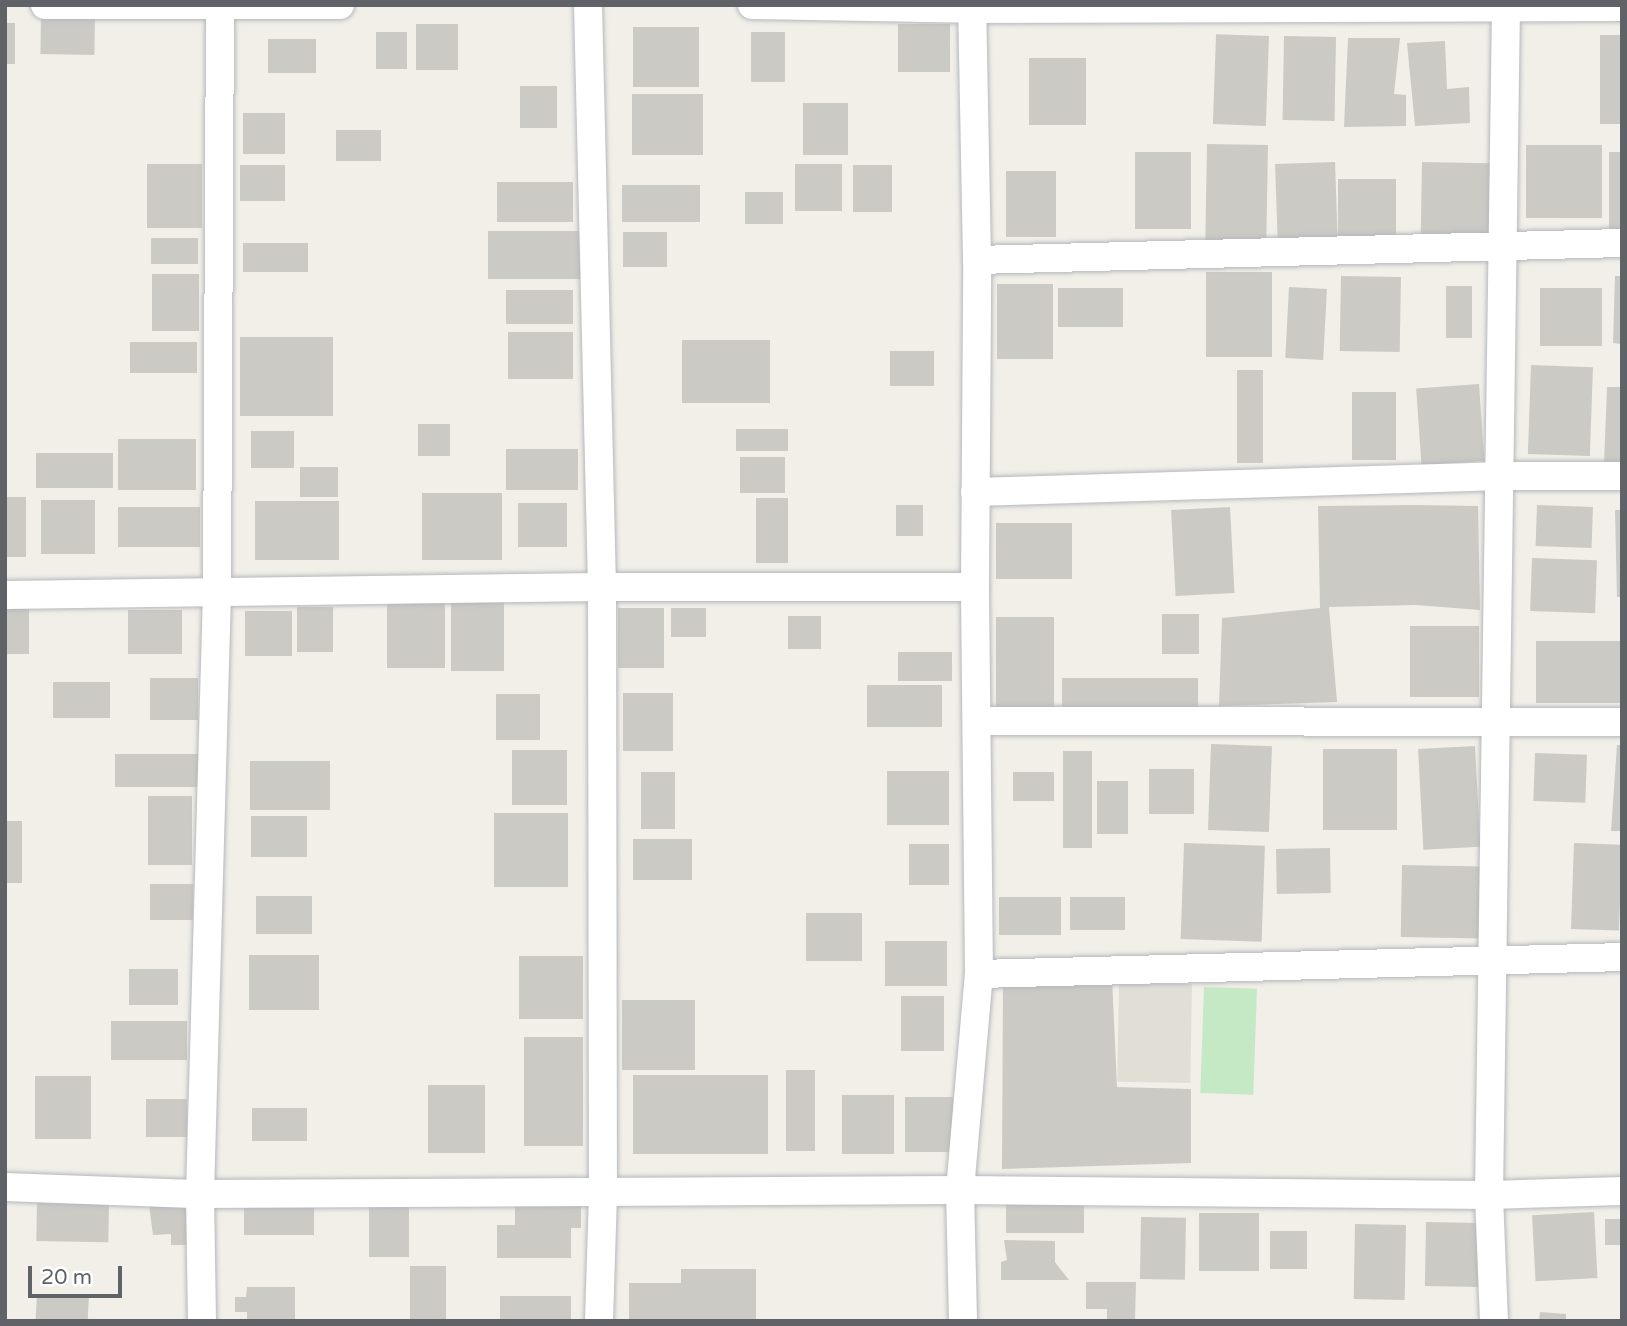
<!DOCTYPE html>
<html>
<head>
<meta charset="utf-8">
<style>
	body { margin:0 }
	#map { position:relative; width:1627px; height:1326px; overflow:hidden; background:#f1efe8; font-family:"Varela Round",sans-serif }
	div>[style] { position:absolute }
	.education>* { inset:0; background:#e1ded6; transform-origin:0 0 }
	.green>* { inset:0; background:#c5e8c5; transform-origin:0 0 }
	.building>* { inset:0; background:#cccac5; transform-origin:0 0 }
	.roads { filter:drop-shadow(0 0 2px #b5b8bc) drop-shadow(0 0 2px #b5b8bc) }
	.minor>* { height:28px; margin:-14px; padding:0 14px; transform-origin:14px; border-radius:14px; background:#fff }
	span { translate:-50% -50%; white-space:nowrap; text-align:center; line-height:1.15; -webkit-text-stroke:7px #fff; paint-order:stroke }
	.frame { position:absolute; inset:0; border:7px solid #5f6368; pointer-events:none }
	.scale { position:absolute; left:28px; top:1266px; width:94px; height:32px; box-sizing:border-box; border:4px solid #5f6368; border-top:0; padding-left:9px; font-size:21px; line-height:24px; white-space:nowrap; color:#5f6368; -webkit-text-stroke:5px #fff; paint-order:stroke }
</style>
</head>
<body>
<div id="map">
	<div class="education">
		<div style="left:1192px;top:984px;width:99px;height:73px;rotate:91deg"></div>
	</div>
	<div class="green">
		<div style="left:1204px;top:987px;width:53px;height:106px;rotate:2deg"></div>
	</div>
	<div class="building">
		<div style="left:41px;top:18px;width:54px;height:36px;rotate:1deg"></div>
		<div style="left:5px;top:23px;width:10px;height:41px"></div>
		<div style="left:416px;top:24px;width:42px;height:46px"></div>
		<div style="left:898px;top:24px;width:52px;height:48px"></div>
		<div style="left:633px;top:27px;width:66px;height:60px"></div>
		<div style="left:376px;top:32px;width:31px;height:37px"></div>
		<div style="left:751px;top:32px;width:34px;height:50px"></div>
		<div style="left:1600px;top:35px;width:22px;height:89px"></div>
		<div style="left:1269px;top:36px;width:90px;height:53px;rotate:92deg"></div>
		<div style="left:1284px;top:36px;width:52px;height:84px;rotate:1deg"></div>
		<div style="clip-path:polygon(1348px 38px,1400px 38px,1394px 94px,1406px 95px,1406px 126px,1344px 127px)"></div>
		<div style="left:268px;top:39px;width:48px;height:34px"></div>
		<div style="clip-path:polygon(1445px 41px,1447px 89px,1469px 87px,1470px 123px,1415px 126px,1407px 43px)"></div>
		<div style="left:1029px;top:58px;width:57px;height:67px"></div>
		<div style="left:520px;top:86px;width:37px;height:42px"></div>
		<div style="left:632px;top:94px;width:71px;height:61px"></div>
		<div style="left:803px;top:103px;width:45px;height:52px"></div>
		<div style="left:243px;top:113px;width:42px;height:41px"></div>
		<div style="left:336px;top:130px;width:45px;height:31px"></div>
		<div style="left:1207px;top:144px;width:61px;height:98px;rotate:1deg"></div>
		<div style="left:1526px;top:145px;width:76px;height:73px"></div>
		<div style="left:1135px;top:152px;width:56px;height:77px"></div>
		<div style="left:1609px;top:152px;width:13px;height:78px"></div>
		<div style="left:1335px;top:162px;width:75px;height:60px;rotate:88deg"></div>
		<div style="left:1422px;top:162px;width:79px;height:78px;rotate:1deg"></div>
		<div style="left:147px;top:164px;width:55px;height:64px"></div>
		<div style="left:795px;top:164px;width:47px;height:47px"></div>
		<div style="left:240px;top:165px;width:45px;height:36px"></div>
		<div style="left:853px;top:165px;width:39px;height:47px"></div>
		<div style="left:1006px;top:171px;width:50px;height:66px"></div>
		<div style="left:1338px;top:179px;width:58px;height:58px"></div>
		<div style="left:497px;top:182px;width:76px;height:40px"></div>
		<div style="left:622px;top:185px;width:78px;height:37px"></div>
		<div style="left:745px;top:192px;width:38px;height:32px"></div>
		<div style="left:488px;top:231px;width:94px;height:48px"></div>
		<div style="left:623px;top:232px;width:44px;height:35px"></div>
		<div style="left:151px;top:238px;width:47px;height:26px"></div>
		<div style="left:243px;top:243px;width:65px;height:29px"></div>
		<div style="left:1206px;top:272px;width:66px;height:85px"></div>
		<div style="left:152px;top:274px;width:47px;height:57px"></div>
		<div style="left:1341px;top:276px;width:60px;height:75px;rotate:1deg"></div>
		<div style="clip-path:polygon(1615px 276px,1622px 276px,1622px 344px,1613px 343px)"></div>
		<div style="left:997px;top:284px;width:56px;height:75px"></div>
		<div style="left:1446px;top:286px;width:26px;height:52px"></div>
		<div style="left:1289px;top:287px;width:38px;height:71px;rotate:3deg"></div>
		<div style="left:1058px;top:288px;width:65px;height:39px"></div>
		<div style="left:1540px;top:288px;width:62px;height:58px"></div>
		<div style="left:506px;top:290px;width:67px;height:34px"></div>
		<div style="left:508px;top:332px;width:65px;height:47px"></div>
		<div style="left:240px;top:337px;width:93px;height:79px"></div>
		<div style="left:682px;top:340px;width:88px;height:63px"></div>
		<div style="left:130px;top:342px;width:67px;height:31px"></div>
		<div style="left:890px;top:351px;width:44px;height:35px"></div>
		<div style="left:1531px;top:365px;width:62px;height:89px;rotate:2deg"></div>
		<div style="left:1237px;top:370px;width:26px;height:93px"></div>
		<div style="left:1479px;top:384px;width:77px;height:63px;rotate:86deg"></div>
		<div style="clip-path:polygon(1607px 387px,1622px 387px,1622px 464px,1604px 464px)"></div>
		<div style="left:1352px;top:392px;width:44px;height:68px"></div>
		<div style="left:418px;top:424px;width:32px;height:32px"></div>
		<div style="left:736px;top:429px;width:52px;height:22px"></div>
		<div style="left:251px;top:431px;width:43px;height:37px"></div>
		<div style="left:118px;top:439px;width:78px;height:51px"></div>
		<div style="left:506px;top:449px;width:72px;height:41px"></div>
		<div style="left:36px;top:453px;width:77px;height:35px"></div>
		<div style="left:740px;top:457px;width:45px;height:36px"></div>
		<div style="left:300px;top:467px;width:38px;height:30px"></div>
		<div style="left:422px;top:493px;width:80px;height:67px"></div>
		<div style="left:5px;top:497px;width:21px;height:60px"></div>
		<div style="left:756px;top:498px;width:32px;height:65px"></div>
		<div style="left:41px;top:500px;width:54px;height:54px"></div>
		<div style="left:255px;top:501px;width:84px;height:59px"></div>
		<div style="left:518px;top:503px;width:49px;height:44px"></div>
		<div style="left:896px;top:505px;width:27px;height:31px"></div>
		<div style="clip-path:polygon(1416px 505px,1478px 506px,1480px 610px,1416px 605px,1329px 607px,1337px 702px,1219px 706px,1222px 618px,1320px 608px,1318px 506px)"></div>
		<div style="left:1537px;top:505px;width:56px;height:41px;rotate:2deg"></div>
		<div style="left:118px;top:507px;width:82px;height:40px"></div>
		<div style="left:1230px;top:507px;width:86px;height:59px;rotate:87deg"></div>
		<div style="clip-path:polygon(1615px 510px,1622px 510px,1622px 597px,1617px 597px)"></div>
		<div style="left:996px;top:523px;width:76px;height:56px"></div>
		<div style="left:1532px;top:558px;width:65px;height:53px;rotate:2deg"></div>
		<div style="left:387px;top:602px;width:58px;height:66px"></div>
		<div style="left:451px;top:602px;width:53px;height:69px"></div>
		<div style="left:5px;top:606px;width:24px;height:48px"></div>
		<div style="left:297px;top:607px;width:36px;height:45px"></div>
		<div style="left:618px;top:608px;width:46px;height:60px"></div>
		<div style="left:671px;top:608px;width:35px;height:29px"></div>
		<div style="left:128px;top:610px;width:54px;height:44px"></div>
		<div style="left:245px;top:611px;width:47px;height:45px"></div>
		<div style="left:1162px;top:614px;width:37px;height:40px"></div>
		<div style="left:788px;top:616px;width:33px;height:33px"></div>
		<div style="left:996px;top:617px;width:58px;height:91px"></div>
		<div style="left:1410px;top:626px;width:69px;height:71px"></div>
		<div style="left:1536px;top:641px;width:86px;height:62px"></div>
		<div style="left:898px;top:652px;width:54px;height:29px"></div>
		<div style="left:150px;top:678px;width:48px;height:42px"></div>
		<div style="left:1062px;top:678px;width:136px;height:29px"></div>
		<div style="left:53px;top:682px;width:57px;height:36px"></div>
		<div style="left:867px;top:685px;width:75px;height:42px"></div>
		<div style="left:623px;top:693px;width:50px;height:58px"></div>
		<div style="left:496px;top:694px;width:44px;height:46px"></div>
		<div style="left:1211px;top:744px;width:61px;height:86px;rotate:2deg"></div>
		<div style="clip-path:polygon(1617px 745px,1622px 745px,1622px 831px,1611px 831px)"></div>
		<div style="left:1475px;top:746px;width:101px;height:57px;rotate:87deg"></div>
		<div style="left:1323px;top:749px;width:74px;height:81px"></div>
		<div style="left:512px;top:750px;width:55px;height:55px"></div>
		<div style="left:1063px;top:751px;width:29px;height:97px"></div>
		<div style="left:1535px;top:753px;width:52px;height:48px;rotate:2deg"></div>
		<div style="left:115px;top:754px;width:90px;height:33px"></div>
		<div style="left:250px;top:761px;width:80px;height:49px"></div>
		<div style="left:1149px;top:769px;width:45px;height:45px"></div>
		<div style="left:887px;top:771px;width:62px;height:54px"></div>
		<div style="left:641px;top:772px;width:34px;height:57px"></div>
		<div style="left:1013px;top:772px;width:41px;height:29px"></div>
		<div style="left:1097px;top:781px;width:31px;height:53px"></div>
		<div style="left:148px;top:796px;width:44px;height:69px"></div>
		<div style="left:494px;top:813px;width:74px;height:74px"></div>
		<div style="left:251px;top:816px;width:56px;height:41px"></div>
		<div style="left:5px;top:821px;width:17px;height:62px"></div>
		<div style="left:633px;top:839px;width:59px;height:41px"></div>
		<div style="left:1184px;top:843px;width:81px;height:96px;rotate:2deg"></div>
		<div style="left:1574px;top:843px;width:48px;height:86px;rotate:2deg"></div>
		<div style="left:909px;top:844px;width:40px;height:41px"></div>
		<div style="left:1330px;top:848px;width:45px;height:54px;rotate:89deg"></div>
		<div style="left:1402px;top:865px;width:82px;height:72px;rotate:1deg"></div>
		<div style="left:150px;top:884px;width:43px;height:36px"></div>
		<div style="left:256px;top:896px;width:56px;height:38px"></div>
		<div style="left:999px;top:897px;width:62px;height:38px"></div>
		<div style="left:1070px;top:897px;width:55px;height:33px"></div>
		<div style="left:806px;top:913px;width:56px;height:48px"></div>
		<div style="left:885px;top:941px;width:62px;height:45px"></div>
		<div style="left:249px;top:955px;width:70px;height:55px"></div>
		<div style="left:519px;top:956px;width:64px;height:63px"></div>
		<div style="left:129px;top:969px;width:49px;height:36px"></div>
		<div style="clip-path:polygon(1003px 978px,1112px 978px,1117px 1087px,1191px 1089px,1191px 1163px,1002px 1169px)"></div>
		<div style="left:901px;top:996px;width:43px;height:55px"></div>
		<div style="left:622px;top:1000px;width:73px;height:70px"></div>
		<div style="left:111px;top:1021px;width:76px;height:39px"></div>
		<div style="left:524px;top:1037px;width:59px;height:109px"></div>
		<div style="left:786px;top:1070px;width:29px;height:81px"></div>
		<div style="left:633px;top:1075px;width:135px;height:79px"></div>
		<div style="left:35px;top:1076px;width:56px;height:63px"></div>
		<div style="left:428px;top:1085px;width:57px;height:68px"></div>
		<div style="left:842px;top:1095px;width:52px;height:59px"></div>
		<div style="left:905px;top:1097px;width:48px;height:55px"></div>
		<div style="left:146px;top:1099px;width:41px;height:38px"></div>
		<div style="left:252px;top:1108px;width:55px;height:33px"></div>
		<div style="left:369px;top:1202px;width:40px;height:55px"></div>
		<div style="left:37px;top:1203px;width:72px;height:38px;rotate:1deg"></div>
		<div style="left:244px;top:1203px;width:70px;height:32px"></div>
		<div style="clip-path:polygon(515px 1203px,581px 1203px,581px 1228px,571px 1228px,571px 1258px,497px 1258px,497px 1225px,515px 1225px)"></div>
		<div style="left:1006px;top:1203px;width:78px;height:30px"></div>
		<div style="clip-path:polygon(149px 1205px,189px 1205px,191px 1245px,171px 1245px,171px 1234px,153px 1235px)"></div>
		<div style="left:1594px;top:1212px;width:66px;height:62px;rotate:87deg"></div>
		<div style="left:1259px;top:1213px;width:58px;height:60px;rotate:90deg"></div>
		<div style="left:1141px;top:1217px;width:45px;height:62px;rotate:1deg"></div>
		<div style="left:1605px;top:1219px;width:17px;height:26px"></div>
		<div style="left:1426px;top:1222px;width:54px;height:64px;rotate:1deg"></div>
		<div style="left:1355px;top:1224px;width:51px;height:75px;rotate:1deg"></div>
		<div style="left:1270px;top:1231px;width:37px;height:38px"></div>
		<div style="clip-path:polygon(1004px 1240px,1055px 1241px,1055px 1262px,1069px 1280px,1001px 1280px,1001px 1262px,1007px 1260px)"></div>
		<div style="left:410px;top:1266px;width:36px;height:55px"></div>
		<div style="clip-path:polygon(681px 1269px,756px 1269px,756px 1321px,629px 1321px,629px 1283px,681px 1283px)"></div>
		<div style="clip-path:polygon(1086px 1282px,1136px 1282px,1135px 1320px,1107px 1320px,1107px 1309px,1086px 1309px)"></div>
		<div style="clip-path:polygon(247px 1287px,295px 1287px,295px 1319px,247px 1319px,247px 1312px,235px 1312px,235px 1297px,246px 1297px)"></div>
		<div style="left:37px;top:1294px;width:52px;height:27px;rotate:3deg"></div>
		<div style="left:500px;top:1296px;width:71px;height:25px"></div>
		<div style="clip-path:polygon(1540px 1312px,1566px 1314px,1566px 1321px,1539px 1321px)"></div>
	</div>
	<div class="roads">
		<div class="minor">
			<div style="left:45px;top:5px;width:295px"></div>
			<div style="left:588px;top:5px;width:582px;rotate:88.62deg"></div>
			<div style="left:602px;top:587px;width:607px;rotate:89.91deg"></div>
			<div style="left:603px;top:1194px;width:127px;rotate:91.8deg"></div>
			<div style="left:752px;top:5px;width:220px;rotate:1deg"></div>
			<div style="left:972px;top:9px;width:650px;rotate:-0.18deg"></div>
			<div style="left:977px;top:260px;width:645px;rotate:-1.51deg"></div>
			<div style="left:975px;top:492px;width:526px;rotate:-1.74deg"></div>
			<div style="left:1501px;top:476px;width:121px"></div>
			<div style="left:5px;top:595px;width:597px;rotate:-0.77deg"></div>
			<div style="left:602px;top:587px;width:373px"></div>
			<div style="left:977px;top:721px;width:645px;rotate:0.09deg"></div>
			<div style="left:979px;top:974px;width:643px;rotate:-1.51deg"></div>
			<div style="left:5px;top:1187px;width:195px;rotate:2.1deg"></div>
			<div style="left:200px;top:1194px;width:760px;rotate:-0.3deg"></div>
			<div style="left:960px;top:1190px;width:529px;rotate:0.54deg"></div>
			<div style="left:1489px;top:1195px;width:133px;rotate:-1.7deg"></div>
			<div style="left:202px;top:1321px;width:127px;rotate:-90.9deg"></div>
			<div style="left:200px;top:1194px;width:601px;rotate:-88.38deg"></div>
			<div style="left:217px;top:593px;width:588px;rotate:-89.71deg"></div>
			<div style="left:963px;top:1321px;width:131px;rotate:-91.3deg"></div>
			<div style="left:960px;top:1190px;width:217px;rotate:-85deg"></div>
			<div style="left:979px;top:974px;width:387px;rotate:-90.6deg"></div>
			<div style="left:975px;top:587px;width:327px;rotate:-89.6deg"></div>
			<div style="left:977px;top:260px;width:255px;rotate:-91.1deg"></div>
			<div style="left:1494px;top:1321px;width:126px;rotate:-92.3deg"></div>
			<div style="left:1489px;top:1195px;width:1190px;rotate:-89.18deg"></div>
		</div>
	</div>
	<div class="frame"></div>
	<div class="scale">20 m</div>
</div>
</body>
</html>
